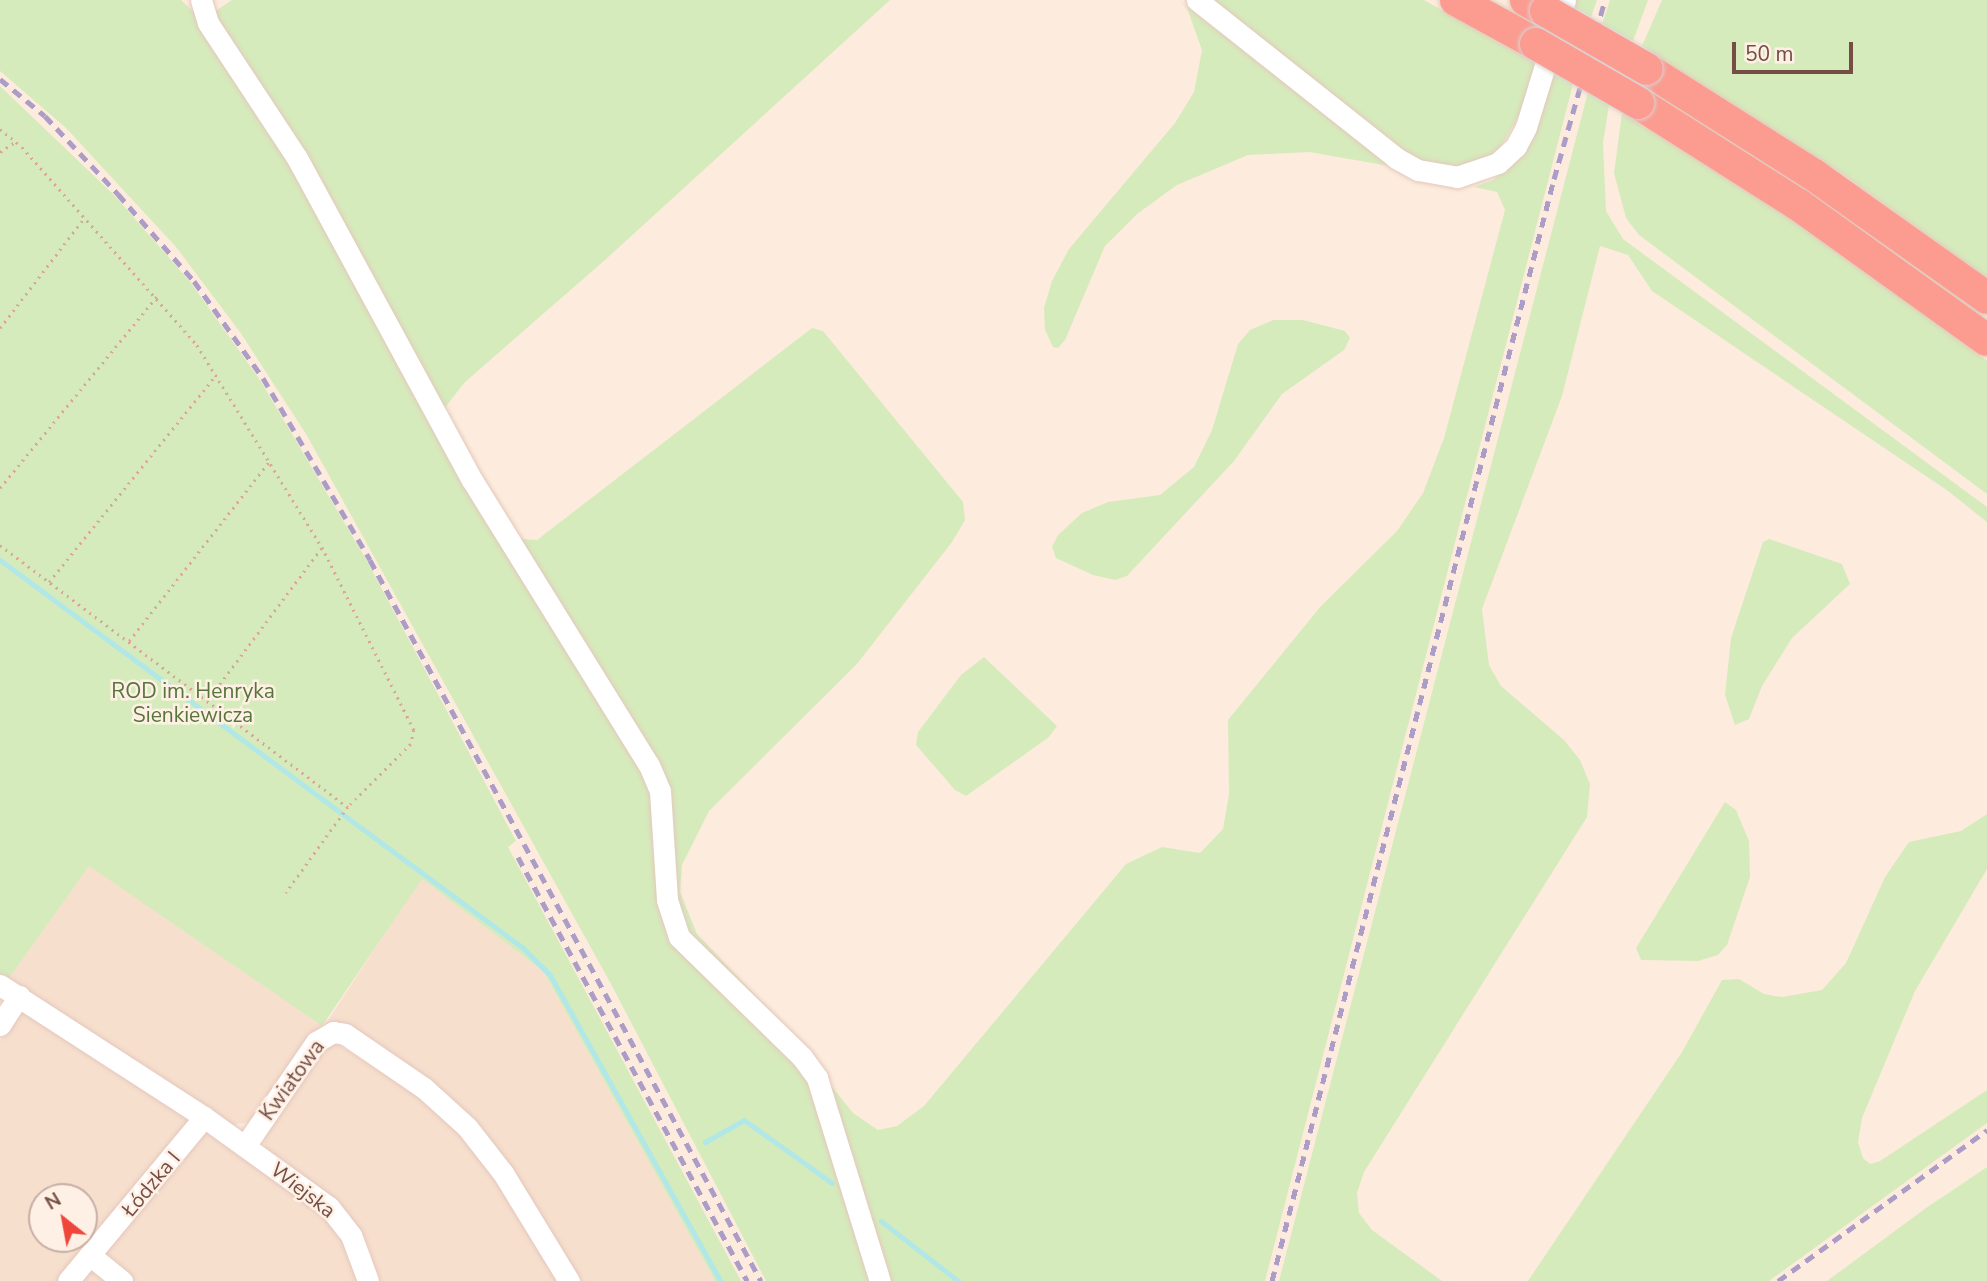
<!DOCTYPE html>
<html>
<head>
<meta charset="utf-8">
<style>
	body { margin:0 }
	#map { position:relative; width:1987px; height:1281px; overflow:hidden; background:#fdecdd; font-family:"Nunito Sans",sans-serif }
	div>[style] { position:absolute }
	.residential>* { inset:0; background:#f7dfce }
	.green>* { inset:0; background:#d6ebbc }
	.stream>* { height:5px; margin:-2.5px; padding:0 2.5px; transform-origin:2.5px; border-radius:2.5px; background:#b1e7e6 }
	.path>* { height:2.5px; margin-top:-1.25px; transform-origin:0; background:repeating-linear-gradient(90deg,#d9a697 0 2px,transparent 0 7px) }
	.roads { filter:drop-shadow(0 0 2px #e3c8bc) drop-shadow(0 0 2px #e3c8bc) }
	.minor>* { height:21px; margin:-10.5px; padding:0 10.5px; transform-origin:10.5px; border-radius:10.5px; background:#fff }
	.highway>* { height:32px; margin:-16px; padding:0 16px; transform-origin:16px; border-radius:16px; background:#fc9b90 }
	.rail>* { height:5px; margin-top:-2.5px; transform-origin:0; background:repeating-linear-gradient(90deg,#ac9dc6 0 10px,transparent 0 17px) }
	.bridges { filter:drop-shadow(0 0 2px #dbd1cf) drop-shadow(0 0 2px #dbd1cf) }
	.highway-bridge>* { height:32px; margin:-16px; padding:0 16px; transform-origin:16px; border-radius:16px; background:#fc9b90 }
	span { translate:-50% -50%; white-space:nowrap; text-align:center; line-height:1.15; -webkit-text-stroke:5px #fff0e5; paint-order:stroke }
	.park-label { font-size:21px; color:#55753a }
	.street-label { font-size:21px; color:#744e45 }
	.north { position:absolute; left:28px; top:1183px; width:70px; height:70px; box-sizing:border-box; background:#fff0e5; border:2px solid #c7afa5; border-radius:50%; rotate:329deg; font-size:19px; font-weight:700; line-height:28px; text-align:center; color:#744e45 }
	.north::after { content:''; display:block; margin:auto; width:24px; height:32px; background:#f0453a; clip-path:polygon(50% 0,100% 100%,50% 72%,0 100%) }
	.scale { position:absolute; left:1732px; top:42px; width:121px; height:32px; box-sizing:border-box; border:4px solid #744e45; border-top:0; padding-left:9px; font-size:21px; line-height:24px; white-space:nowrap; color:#744e45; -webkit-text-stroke:5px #fff0e5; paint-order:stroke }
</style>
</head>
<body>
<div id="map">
	<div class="residential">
		<div style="clip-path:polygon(89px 865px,322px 1026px,309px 1035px,249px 1122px,233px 1125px,9px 978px)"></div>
		<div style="clip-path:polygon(421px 878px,543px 971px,715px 1281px,581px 1281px,511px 1167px,474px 1120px,430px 1081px,332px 1023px,325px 1025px)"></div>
		<div style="clip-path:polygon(evenodd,24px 1013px,174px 1107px,323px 1214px,343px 1240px,358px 1281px,0 1281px,0 1040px,15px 1017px,24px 1013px,42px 1197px,84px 1197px,84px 1239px,42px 1239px,42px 1197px)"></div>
		<div style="clip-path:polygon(334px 1042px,418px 1096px,460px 1133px,495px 1178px,558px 1281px,378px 1281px,369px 1248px,348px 1213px,265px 1148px,264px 1134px,324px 1048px)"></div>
	</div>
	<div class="green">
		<div style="clip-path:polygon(0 0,181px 0,195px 13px,214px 12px,232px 0,890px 0,605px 260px,464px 383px,441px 413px,521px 539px,537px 540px,812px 328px,823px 331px,963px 502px,965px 520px,952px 542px,857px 664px,709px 811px,682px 865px,680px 892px,697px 934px,777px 1018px,853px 1113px,878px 1130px,897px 1126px,924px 1106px,1126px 864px,1162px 847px,1200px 853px,1223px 829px,1229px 794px,1228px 720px,1321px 606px,1397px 531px,1423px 493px,1444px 438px,1505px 210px,1497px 192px,1474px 187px,1493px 180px,1521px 156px,1533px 139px,1552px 72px,1573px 84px,1265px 1281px,766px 1281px,611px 984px,306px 434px,240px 332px,176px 247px,66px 128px,0 71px)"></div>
		<div style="clip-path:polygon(1178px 0,1395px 167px,1309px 152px,1248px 155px,1177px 185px,1137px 214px,1105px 246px,1065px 340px,1058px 348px,1053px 347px,1045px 330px,1044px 308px,1052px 281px,1069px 249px,1175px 123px,1194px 92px,1202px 50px,1187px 8px)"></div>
		<div style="clip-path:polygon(1205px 0,1424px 0,1539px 65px,1525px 106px,1501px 146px,1489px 156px,1458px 166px,1425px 163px,1405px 154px)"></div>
		<div style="clip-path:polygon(1573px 0,1597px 0,1591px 17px,1571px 5px)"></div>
		<div style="clip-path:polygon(1610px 0,1648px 0,1633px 41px,1602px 24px)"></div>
		<div style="clip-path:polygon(1662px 0,1987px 0,1987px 278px,1844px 175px,1642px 46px)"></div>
		<div style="clip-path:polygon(0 86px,115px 196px,191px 283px,260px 380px,367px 561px,516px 841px,508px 847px,741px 1281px,715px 1281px,543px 971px,422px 879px,322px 1026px,89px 866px,7px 981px,0 977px)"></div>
		<div style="clip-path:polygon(1588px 92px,1609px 105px,1603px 143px,1606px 211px,1623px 239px,1987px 507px,1987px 522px,1948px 491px,1652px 291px,1628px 255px,1600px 246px,1562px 396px,1482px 609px,1489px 665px,1501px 686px,1564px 740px,1580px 760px,1590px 784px,1587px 817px,1364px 1172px,1357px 1193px,1359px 1213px,1372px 1230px,1442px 1281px,1279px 1281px)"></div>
		<div style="clip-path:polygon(1622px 113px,1812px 232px,1987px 361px,1987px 494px,1639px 235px,1626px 218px,1614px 173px)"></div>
		<div style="clip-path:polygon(1273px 320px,1303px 320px,1345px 331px,1350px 338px,1344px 350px,1282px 394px,1234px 461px,1127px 576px,1115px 580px,1093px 575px,1056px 558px,1052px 547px,1058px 535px,1082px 513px,1108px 502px,1160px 495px,1194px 467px,1212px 430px,1238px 344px,1250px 330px)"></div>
		<div style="clip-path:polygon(1769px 539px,1842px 564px,1850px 584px,1792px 638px,1762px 686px,1749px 719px,1735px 725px,1725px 695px,1731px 638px,1763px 542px)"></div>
		<div style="clip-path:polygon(984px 657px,1057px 726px,1049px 737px,966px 796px,955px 790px,916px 745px,918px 732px,961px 675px)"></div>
		<div style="clip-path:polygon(1725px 802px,1736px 810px,1749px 841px,1750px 877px,1727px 945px,1718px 955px,1698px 961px,1641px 960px,1636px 948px)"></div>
		<div style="clip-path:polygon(1987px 814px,1987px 869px,1915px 991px,1862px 1118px,1858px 1142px,1863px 1158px,1870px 1164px,1880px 1161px,1987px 1090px,1987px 1123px,1769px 1281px,1528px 1281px,1682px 1052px,1722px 980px,1739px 979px,1764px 994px,1782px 997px,1822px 990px,1846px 963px,1885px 877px,1909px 842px,1961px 831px)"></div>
		<div style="clip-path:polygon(1987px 1167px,1987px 1281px,1827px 1281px,1926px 1208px)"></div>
	</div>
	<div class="stream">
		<div style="left:0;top:560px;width:651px;rotate:36.57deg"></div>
		<div style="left:523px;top:948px;width:38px;rotate:45deg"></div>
		<div style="left:550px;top:975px;width:350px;rotate:60.9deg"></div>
		<div style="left:705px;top:1142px;width:45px;rotate:-29.4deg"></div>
		<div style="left:744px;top:1120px;width:108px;rotate:35.6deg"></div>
		<div style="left:881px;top:1221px;width:98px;rotate:37.9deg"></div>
	</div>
	<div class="path">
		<div style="left:0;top:129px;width:28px;rotate:39deg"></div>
		<div style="left:22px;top:147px;width:264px;rotate:48.5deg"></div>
		<div style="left:197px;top:345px;width:238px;rotate:58.3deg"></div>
		<div style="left:322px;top:547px;width:205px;rotate:63.3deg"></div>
		<div style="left:414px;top:730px;width:14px;rotate:102deg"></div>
		<div style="left:411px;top:744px;width:89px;rotate:135deg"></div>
		<div style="left:0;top:152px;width:18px;rotate:-34deg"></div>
		<div style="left:0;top:328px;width:140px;rotate:-52.6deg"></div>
		<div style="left:0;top:488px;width:248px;rotate:-50.7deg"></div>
		<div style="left:0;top:545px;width:436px;rotate:37deg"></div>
		<div style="left:348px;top:807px;width:106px;rotate:125.8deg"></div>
		<div style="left:49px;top:582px;width:266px;rotate:-51.1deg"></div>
		<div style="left:129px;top:641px;width:231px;rotate:-52deg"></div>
		<div style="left:207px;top:701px;width:192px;rotate:-53.2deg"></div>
	</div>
	<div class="roads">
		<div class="minor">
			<div style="left:201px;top:0;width:24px;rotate:73deg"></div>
			<div style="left:208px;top:23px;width:162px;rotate:56.6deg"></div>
			<div style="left:297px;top:158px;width:366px;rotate:61.5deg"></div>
			<div style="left:472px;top:480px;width:335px;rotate:58.2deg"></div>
			<div style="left:649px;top:765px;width:28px;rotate:67deg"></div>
			<div style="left:660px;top:791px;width:109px;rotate:86.3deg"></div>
			<div style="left:667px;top:900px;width:39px;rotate:72deg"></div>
			<div style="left:679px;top:937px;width:172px;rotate:44.3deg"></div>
			<div style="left:802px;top:1057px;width:26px;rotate:54deg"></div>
			<div style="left:817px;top:1078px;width:213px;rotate:72.8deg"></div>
			<div style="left:1197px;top:0;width:254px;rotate:38.4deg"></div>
			<div style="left:1396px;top:158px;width:25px;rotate:29deg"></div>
			<div style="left:1418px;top:170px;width:40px;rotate:10deg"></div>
			<div style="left:1457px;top:177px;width:43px;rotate:-18.9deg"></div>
			<div style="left:1498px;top:163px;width:25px;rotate:-43deg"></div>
			<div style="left:1516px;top:146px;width:21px;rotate:-62deg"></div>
			<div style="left:1526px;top:127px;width:133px;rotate:-72.9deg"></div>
			<div style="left:0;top:985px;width:243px;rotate:32.9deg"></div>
			<div style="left:204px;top:1117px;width:154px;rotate:35.8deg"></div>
			<div style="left:329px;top:1207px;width:36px;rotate:52deg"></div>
			<div style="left:351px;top:1235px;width:49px;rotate:69.7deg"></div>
			<div style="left:0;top:1025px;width:35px;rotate:-57deg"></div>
			<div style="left:245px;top:1146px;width:126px;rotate:-55.7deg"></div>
			<div style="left:316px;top:1042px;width:20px;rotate:-30deg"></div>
			<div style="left:333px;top:1032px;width:12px;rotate:9deg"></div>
			<div style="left:345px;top:1034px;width:96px;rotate:34.4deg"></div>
			<div style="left:424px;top:1088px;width:58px;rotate:42.2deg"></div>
			<div style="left:467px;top:1127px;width:58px;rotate:52deg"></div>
			<div style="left:503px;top:1173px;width:127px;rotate:58.6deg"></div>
			<div style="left:91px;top:1256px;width:40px;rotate:39deg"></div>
			<div style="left:68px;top:1281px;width:213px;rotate:-50.3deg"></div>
		</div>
		<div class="highway">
			<div style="left:1456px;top:0;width:91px;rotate:28.8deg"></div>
			<div style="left:1526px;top:0;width:23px;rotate:29deg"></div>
			<div style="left:1647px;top:69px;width:198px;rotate:32.4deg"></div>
			<div style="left:1814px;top:175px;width:212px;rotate:35.4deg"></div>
			<div style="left:1638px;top:103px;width:191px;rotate:32.4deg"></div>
			<div style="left:1799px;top:205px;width:231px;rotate:35.7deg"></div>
		</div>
	</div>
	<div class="rail">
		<div style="left:0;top:79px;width:58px;rotate:39.4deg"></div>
		<div style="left:45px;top:116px;width:107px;rotate:46.9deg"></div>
		<div style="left:118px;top:194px;width:116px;rotate:48.9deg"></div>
		<div style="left:194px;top:281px;width:119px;rotate:54.6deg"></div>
		<div style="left:263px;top:378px;width:211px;rotate:59.5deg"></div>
		<div style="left:370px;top:560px;width:820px;rotate:61.53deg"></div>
		<div style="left:518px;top:857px;width:482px;rotate:61.6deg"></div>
		<div style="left:1272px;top:1281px;width:1138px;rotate:-75.65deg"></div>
		<div style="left:1554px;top:179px;width:186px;rotate:-74.1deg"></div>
		<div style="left:1778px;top:1281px;width:258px;rotate:-35.8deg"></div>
	</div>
	<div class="bridges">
		<div class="highway-bridge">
			<div style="left:1546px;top:11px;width:116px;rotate:29.9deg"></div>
			<div style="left:1536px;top:44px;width:118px;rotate:30deg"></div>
		</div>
	</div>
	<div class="park-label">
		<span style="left:193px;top:703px">ROD im. Henryka<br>Sienkiewicza</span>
	</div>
	<div class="street-label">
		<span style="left:292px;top:1080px;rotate:-54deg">Kwiatowa</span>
		<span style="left:151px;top:1184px;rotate:-50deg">Łódzka I</span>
		<span style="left:303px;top:1190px;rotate:38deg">Wiejska</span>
	</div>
	<div class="north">N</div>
	<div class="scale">50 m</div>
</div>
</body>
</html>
